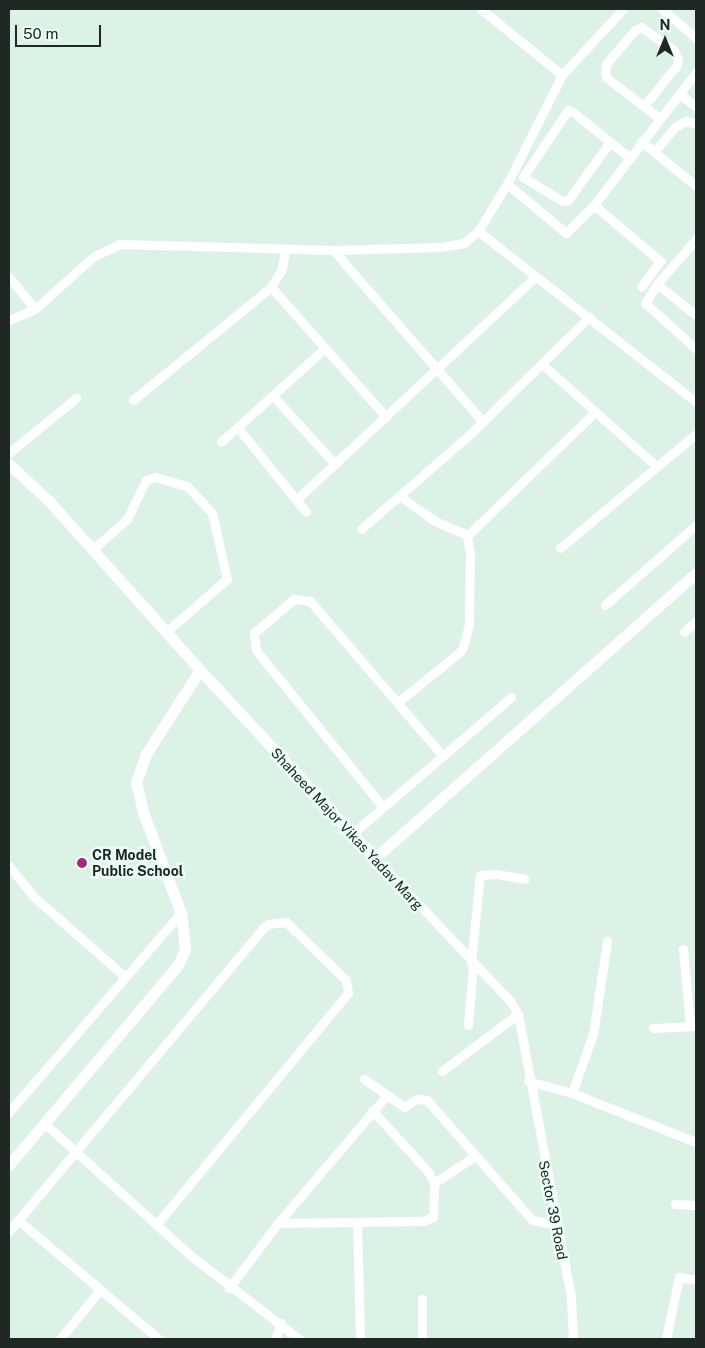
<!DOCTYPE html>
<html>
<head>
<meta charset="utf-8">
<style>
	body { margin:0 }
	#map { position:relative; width:705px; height:1348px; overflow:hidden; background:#ddf2e7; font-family:"Public Sans",sans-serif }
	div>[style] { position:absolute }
	.minor>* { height:9px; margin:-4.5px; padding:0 4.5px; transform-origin:4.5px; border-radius:4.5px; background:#fff }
	.tertiary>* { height:11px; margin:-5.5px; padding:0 5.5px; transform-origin:5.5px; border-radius:5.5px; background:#fff }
	.dots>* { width:14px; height:14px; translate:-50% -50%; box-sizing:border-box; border:2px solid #eafff5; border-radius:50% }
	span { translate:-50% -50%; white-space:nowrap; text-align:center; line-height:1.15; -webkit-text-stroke:5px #eafff5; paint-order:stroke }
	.street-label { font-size:14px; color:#202824 }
	.poi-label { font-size:14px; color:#202824; font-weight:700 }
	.left { translate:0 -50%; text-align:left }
	.frame { position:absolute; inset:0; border:10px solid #202824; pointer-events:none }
	.north { position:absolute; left:640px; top:15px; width:50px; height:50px; -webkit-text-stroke:4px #eafff5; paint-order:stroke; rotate:0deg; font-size:14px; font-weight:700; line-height:20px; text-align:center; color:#202824 }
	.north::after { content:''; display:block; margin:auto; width:18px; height:22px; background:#202824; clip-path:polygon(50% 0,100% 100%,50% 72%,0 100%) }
	.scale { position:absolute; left:15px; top:25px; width:86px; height:22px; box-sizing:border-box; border:2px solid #202824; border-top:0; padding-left:6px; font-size:15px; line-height:18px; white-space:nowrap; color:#202824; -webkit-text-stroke:4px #eafff5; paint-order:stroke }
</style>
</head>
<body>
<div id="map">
	<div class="minor">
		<div style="left:481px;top:9px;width:104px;rotate:39.2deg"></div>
		<div style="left:662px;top:9px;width:45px;rotate:40.5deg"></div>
		<div style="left:680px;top:94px;width:21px;rotate:39deg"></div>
		<div style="left:644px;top:106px;width:53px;rotate:-51.2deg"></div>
		<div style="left:677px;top:65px;width:6px;rotate:-81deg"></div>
		<div style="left:678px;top:59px;width:10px;rotate:-119deg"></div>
		<div style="left:673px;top:50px;width:39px;rotate:-144deg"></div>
		<div style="left:641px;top:27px;width:7px;rotate:153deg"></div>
		<div style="left:635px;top:30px;width:45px;rotate:130.5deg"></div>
		<div style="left:606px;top:64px;width:8px;rotate:97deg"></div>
		<div style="left:605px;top:72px;width:6px;rotate:72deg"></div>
		<div style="left:607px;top:78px;width:66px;rotate:37.6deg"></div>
		<div style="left:641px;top:141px;width:71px;rotate:39.3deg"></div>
		<div style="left:610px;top:142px;width:72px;rotate:125.9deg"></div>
		<div style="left:568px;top:200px;width:6px;rotate:171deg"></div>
		<div style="left:562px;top:201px;width:46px;rotate:-148.4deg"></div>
		<div style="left:523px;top:177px;width:81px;rotate:-56.1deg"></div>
		<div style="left:568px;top:110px;width:5px;rotate:22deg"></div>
		<div style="left:573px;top:112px;width:48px;rotate:39deg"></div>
		<div style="left:610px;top:142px;width:24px;rotate:38deg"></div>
		<div style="left:654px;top:152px;width:33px;rotate:-50deg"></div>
		<div style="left:675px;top:127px;width:13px;rotate:-29deg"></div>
		<div style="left:686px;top:121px;width:10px;rotate:17deg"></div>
		<div style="left:507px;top:184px;width:77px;rotate:39.7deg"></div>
		<div style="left:566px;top:233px;width:40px;rotate:-45deg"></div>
		<div style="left:594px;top:205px;width:168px;rotate:-52.5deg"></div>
		<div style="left:594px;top:205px;width:87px;rotate:40.3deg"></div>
		<div style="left:660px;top:261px;width:32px;rotate:126deg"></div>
		<div style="left:478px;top:231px;width:277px;rotate:38.1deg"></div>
		<div style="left:696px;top:239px;width:60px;rotate:130.9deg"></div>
		<div style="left:657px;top:284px;width:22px;rotate:122deg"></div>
		<div style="left:645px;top:303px;width:69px;rotate:42deg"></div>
		<div style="left:333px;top:250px;width:228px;rotate:48.9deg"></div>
		<div style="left:9px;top:277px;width:41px;rotate:50.9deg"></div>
		<div style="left:657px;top:284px;width:50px;rotate:38.5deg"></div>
		<div style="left:271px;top:287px;width:174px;rotate:48.5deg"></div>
		<div style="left:9px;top:320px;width:28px;rotate:-23deg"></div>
		<div style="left:35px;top:309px;width:78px;rotate:-41.9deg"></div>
		<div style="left:93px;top:257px;width:30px;rotate:-26deg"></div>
		<div style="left:120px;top:244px;width:213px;rotate:1.6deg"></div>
		<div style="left:333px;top:250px;width:108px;rotate:-1.6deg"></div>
		<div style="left:441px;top:247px;width:23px;rotate:-10deg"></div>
		<div style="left:464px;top:243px;width:18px;rotate:-41deg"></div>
		<div style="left:478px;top:231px;width:55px;rotate:-58.3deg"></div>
		<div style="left:507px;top:184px;width:122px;rotate:-63.2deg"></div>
		<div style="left:562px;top:75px;width:90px;rotate:-47.3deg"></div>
		<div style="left:542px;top:364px;width:154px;rotate:41.8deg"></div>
		<div style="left:273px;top:396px;width:92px;rotate:47.6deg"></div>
		<div style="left:133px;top:400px;width:178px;rotate:-39.3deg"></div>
		<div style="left:271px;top:287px;width:21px;rotate:-59deg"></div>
		<div style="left:282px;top:269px;width:20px;rotate:-81deg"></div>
		<div style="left:238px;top:428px;width:108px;rotate:51deg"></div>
		<div style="left:221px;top:442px;width:140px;rotate:-42.1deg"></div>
		<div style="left:9px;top:453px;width:87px;rotate:-39.4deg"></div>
		<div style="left:296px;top:500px;width:328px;rotate:-43deg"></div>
		<div style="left:361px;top:529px;width:142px;rotate:-41deg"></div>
		<div style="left:468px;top:436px;width:170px;rotate:-44.5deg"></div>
		<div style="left:467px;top:536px;width:178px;rotate:-44.1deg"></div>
		<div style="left:560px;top:548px;width:177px;rotate:-40deg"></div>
		<div style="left:92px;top:550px;width:47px;rotate:-41.5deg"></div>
		<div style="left:127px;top:519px;width:43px;rotate:-64deg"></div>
		<div style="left:146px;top:480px;width:9px;rotate:-18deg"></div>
		<div style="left:155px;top:477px;width:33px;rotate:16deg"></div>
		<div style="left:187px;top:486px;width:37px;rotate:47deg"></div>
		<div style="left:212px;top:513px;width:68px;rotate:77.2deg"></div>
		<div style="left:227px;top:579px;width:81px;rotate:139deg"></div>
		<div style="left:605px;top:605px;width:121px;rotate:-41.3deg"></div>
		<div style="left:684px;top:632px;width:16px;rotate:-43deg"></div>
		<div style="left:398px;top:702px;width:81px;rotate:-39deg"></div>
		<div style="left:461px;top:651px;width:8px;rotate:-67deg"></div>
		<div style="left:464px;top:644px;width:21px;rotate:-76deg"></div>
		<div style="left:469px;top:624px;width:71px;rotate:-89.2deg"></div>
		<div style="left:470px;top:553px;width:17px;rotate:-100deg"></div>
		<div style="left:467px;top:536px;width:5px;rotate:-143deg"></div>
		<div style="left:463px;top:533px;width:33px;rotate:-157deg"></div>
		<div style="left:433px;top:520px;width:39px;rotate:-144deg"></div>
		<div style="left:383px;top:807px;width:202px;rotate:-129deg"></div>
		<div style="left:256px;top:650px;width:17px;rotate:-97deg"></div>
		<div style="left:254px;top:633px;width:52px;rotate:-40.4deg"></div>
		<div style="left:294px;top:599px;width:16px;rotate:7deg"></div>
		<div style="left:310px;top:601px;width:204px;rotate:49.4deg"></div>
		<div style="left:352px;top:834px;width:210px;rotate:-40.7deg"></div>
		<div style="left:375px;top:858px;width:197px;rotate:46.6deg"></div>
		<div style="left:510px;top:1001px;width:15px;rotate:58deg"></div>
		<div style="left:518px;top:1014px;width:289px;rotate:79.4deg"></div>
		<div style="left:571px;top:1298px;width:41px;rotate:87.2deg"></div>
		<div style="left:9px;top:866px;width:38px;rotate:51deg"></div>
		<div style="left:33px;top:896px;width:121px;rotate:41.3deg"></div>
		<div style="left:683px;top:949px;width:77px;rotate:84.8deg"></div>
		<div style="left:471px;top:963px;width:88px;rotate:-84.2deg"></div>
		<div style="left:480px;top:875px;width:17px;rotate:-3deg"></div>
		<div style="left:497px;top:874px;width:28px;rotate:10deg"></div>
		<div style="left:468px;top:1025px;width:60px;rotate:-85.2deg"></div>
		<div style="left:653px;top:1028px;width:43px;rotate:-2.7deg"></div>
		<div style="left:442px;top:1071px;width:95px;rotate:-36.9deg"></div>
		<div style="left:528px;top:1081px;width:46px;rotate:15.3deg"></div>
		<div style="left:572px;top:1093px;width:133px;rotate:21.6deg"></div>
		<div style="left:572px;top:1093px;width:63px;rotate:-70.4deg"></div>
		<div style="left:593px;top:1034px;width:94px;rotate:-81.4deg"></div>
		<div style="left:387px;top:1095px;width:21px;rotate:35deg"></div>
		<div style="left:404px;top:1107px;width:15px;rotate:-32deg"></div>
		<div style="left:417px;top:1099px;width:10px;rotate:6deg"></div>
		<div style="left:427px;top:1100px;width:159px;rotate:48.8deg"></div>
		<div style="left:532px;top:1220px;width:23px;rotate:10deg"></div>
		<div style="left:9px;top:1112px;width:263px;rotate:-49.2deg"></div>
		<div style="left:44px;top:1123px;width:197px;rotate:42.1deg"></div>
		<div style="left:190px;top:1255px;width:138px;rotate:37.6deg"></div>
		<div style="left:434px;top:1183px;width:49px;rotate:-33.4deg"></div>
		<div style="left:675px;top:1204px;width:21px;rotate:3deg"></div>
		<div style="left:18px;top:1220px;width:185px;rotate:40.2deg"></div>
		<div style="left:278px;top:1223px;width:145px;rotate:-0.8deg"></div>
		<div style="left:423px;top:1221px;width:11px;rotate:-22deg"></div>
		<div style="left:433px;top:1217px;width:34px;rotate:-88deg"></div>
		<div style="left:434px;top:1183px;width:11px;rotate:-117deg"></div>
		<div style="left:429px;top:1173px;width:85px;rotate:-132.1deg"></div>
		<div style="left:357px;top:1223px;width:116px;rotate:88.5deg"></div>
		<div style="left:9px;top:1231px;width:394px;rotate:-50deg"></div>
		<div style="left:262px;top:929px;width:8px;rotate:-40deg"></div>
		<div style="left:268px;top:924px;width:18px;rotate:-6deg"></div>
		<div style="left:286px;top:922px;width:83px;rotate:44deg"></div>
		<div style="left:346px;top:980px;width:13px;rotate:81deg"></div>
		<div style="left:348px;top:993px;width:301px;rotate:129.6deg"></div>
		<div style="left:229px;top:1288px;width:81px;rotate:-53deg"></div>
		<div style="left:278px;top:1223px;width:168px;rotate:-49.6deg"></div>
		<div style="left:387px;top:1095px;width:28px;rotate:-145deg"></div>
		<div style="left:422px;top:1299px;width:40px;rotate:90deg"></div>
		<div style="left:60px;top:1339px;width:63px;rotate:-50.8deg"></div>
		<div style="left:275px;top:1339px;width:17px;rotate:-69deg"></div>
		<div style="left:666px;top:1339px;width:63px;rotate:-78.2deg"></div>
		<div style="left:679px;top:1277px;width:17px;rotate:10deg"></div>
	</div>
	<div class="tertiary">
		<div style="left:9px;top:464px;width:54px;rotate:42.8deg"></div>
		<div style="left:49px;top:501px;width:227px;rotate:48.2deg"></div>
		<div style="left:200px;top:670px;width:257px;rotate:47.1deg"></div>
		<div style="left:375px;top:858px;width:429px;rotate:-41.6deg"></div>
		<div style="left:9px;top:1165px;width:262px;rotate:-49.8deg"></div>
		<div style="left:178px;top:965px;width:17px;rotate:-66deg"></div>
		<div style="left:185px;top:949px;width:36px;rotate:-96deg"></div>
		<div style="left:181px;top:913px;width:108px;rotate:-110.6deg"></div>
		<div style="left:143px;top:812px;width:31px;rotate:-103deg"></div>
		<div style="left:136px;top:782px;width:30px;rotate:-70deg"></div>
		<div style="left:146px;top:754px;width:100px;rotate:-57.3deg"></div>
	</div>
	<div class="dots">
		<div style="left:82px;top:863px;background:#a62a7e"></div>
	</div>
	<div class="street-label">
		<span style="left:347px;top:829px;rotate:47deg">Shaheed Major Vikas Yadav Marg</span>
		<span style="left:553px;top:1210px;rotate:79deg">Sector 39 Road</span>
	</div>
	<div class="poi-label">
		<span class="left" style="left:92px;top:863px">CR Model<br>Public School</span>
	</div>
	<div class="frame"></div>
	<div class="north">N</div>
	<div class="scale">50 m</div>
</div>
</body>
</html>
